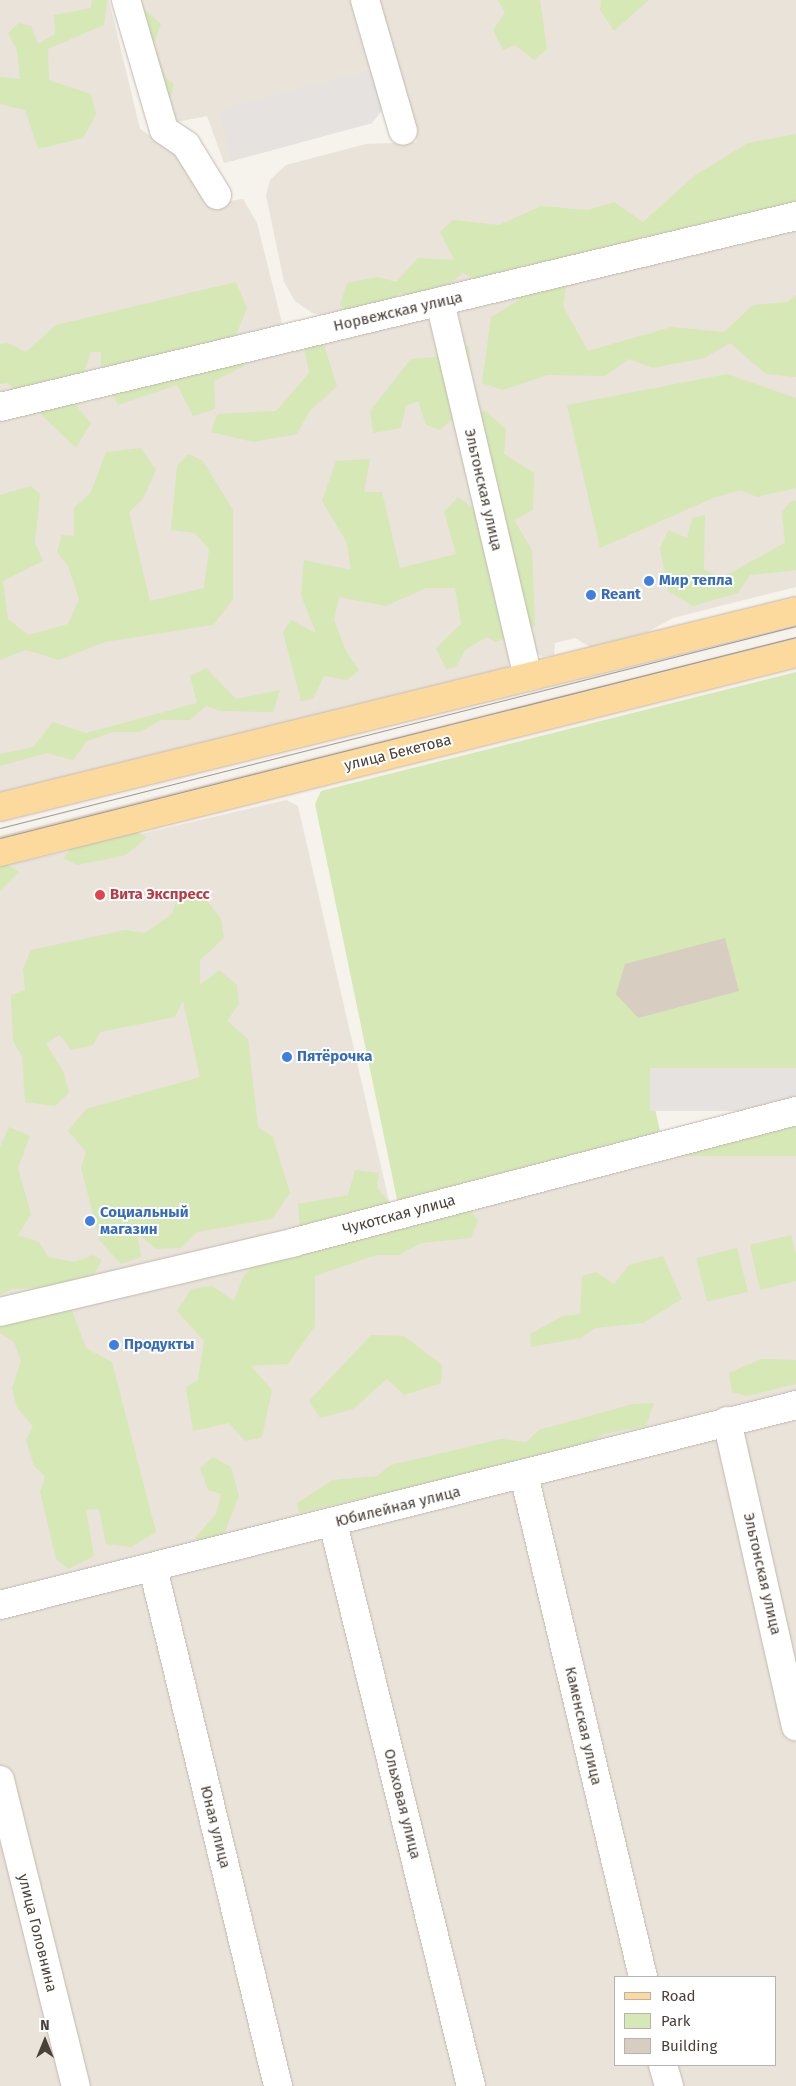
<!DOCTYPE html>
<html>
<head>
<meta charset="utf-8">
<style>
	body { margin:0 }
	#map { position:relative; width:796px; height:2086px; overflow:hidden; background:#f6f2ec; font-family:"Fira Sans",sans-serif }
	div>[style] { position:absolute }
	.residential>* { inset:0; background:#e9e3da }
	.green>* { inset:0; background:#d6e8b6; transform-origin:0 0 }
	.parking>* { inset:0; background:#e5e2e0; transform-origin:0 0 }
	.building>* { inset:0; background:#d7cdc1 }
	.roads { filter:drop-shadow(0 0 1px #c1b9ae) drop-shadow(0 0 1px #c1b9ae) }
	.minor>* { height:28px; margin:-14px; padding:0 14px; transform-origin:14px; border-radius:14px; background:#fff }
	.major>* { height:28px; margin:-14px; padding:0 14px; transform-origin:14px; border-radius:14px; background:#fcda9e }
	.tram>* { height:1px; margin:-0.5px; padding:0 0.5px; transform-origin:0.5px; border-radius:0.5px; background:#9a9a9a }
	.dots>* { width:14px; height:14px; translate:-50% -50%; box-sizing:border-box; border:2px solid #fff; border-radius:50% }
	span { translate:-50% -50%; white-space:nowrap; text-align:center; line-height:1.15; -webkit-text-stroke:4px #fff; paint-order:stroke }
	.street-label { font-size:15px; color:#4a4239 }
	.shop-label { font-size:15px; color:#366cbe; font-weight:700 }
	.left { translate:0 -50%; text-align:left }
	.health-label { font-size:15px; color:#be3a42; font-weight:700 }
	.legend { position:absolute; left:614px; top:1976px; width:162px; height:90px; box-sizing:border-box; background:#fff; border:1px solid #b7b3b0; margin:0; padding:6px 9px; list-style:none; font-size:15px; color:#4a4239 }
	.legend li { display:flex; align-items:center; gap:10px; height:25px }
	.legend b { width:25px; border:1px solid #b7b3b0 }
	.north { position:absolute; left:20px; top:2016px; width:50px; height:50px; -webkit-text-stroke:4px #fff; paint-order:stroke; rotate:0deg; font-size:14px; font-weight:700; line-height:20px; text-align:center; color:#4a4239 }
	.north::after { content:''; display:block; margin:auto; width:18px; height:22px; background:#4a4239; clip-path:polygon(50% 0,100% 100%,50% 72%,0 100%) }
</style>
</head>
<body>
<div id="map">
	<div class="residential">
		<div style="clip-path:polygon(0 0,109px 0,140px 129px,182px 156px,209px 204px,243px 199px,257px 223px,287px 343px,424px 315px,433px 320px,513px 659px,507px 667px,0 792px)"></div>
		<div style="clip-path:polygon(133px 0,350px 0,370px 70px,382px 89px,372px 123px,224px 163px,207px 116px,167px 124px)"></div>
		<div style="clip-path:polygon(377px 0,796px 0,796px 208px,337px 318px,312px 313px,295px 301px,284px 282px,266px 195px,270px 180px,286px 165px,366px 144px,417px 142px)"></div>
		<div style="clip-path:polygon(796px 224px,796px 587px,673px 618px,647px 632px,590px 647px,575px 638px,555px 643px,554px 655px,543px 657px,533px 651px,456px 314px,470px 302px)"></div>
		<div style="clip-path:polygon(286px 800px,298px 806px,394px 1223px,796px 1118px,796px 1394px,0 1590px,0 867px)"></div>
		<div style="clip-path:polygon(evenodd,796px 1405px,796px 2086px,0 2086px,0 1605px,796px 1405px,615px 1977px,775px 1977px,775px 2065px,615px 2065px,615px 1977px)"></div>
	</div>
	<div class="green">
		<div style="clip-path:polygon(92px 0,107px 0,104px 25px,48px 49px,49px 80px,91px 94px,96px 114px,83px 138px,38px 149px,25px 110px,0 104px,0 77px,20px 79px,17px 50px,8px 33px,19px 23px,31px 26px,38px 44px,55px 34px,54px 15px,91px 8px)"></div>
		<div style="clip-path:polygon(498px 0,540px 0,547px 49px,534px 60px,515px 45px,503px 50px,493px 30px,505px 13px)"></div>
		<div style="clip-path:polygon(601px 0,649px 0,614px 31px,600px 10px)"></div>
		<div style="clip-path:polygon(121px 8px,143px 8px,161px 24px,154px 43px,166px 78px,174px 84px,168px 105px)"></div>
		<div style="clip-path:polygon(796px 134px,796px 212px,686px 238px,645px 236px,569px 269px,563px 306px,588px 351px,671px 327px,724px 332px,753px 305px,787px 302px,796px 295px,796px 377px,766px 374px,730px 343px,704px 358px,653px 368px,629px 359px,605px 376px,548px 375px,503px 390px,482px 383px,491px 317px,519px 300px,463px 273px,429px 300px,400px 293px,376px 313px,354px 317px,340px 305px,347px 283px,378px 277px,396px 282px,418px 258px,454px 260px,440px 232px,453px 220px,499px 225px,541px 206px,588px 210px,614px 202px,643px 222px,694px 176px,748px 143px)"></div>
		<div style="clip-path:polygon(236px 282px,247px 308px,236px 335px,244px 366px,214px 381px,215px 409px,193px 416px,177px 385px,118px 405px,101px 368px,101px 352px,91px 352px,74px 403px,91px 423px,76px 448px,8px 383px,0 384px,0 344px,8px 343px,26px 352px,56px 325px)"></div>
		<div style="clip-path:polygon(454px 341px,469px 347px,471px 370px,448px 394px,454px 417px,440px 430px,426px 425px,418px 401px,406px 406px,401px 428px,373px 433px,370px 411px,411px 359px,436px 357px)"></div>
		<div style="clip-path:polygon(323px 342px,337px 386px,309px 412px,297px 434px,253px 442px,211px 432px,217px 414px,276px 411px,309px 373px,304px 346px)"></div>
		<div style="clip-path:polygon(727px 374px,796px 398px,796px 488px,757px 497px,740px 490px,713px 498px,600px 548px,567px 405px)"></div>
		<div style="clip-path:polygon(484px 410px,506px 429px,504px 454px,534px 473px,533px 510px,514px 520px,532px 550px,535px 626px,495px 642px,487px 637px,465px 650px,456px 667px,446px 669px,436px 648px,461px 624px,455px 588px,426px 588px,386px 606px,339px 597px,334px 620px,346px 651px,359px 670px,347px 680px,324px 676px,313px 699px,301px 701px,283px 632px,291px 620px,316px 633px,301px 595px,304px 560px,351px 570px,347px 543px,322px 501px,336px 461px,370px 459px,364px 492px,382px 492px,400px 568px,456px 554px,444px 512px,458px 497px,477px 511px,465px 429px)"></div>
		<div style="clip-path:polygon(141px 448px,156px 470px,143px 499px,129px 512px,150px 601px,204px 588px,209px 549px,195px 533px,171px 530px,177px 466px,188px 454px,203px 461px,233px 510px,233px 600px,213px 625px,105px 642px,59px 660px,26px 650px,0 660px,0 495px,31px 486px,40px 494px,35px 542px,43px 561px,3px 581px,8px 619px,28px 635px,68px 624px,79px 599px,68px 566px,57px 552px,62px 535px,74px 536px,74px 508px,91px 492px,106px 452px)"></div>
		<div style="clip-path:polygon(796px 501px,796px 570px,750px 575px,738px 593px,693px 606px,668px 591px,660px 548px,668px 530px,687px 538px,692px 518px,705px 515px,704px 569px,721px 578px,785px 543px,782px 512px,790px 502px)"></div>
		<div style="clip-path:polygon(206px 668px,236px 699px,280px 690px,273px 712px,220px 711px,206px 706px,190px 720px,161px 720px,140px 732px,113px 732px,87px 741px,73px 760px,47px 753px,0 766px,0 754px,33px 747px,53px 722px,86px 733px,197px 703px,190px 676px)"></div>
		<div style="clip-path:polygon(796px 672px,796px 1068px,654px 1104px,660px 1131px,655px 1139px,459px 1199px,478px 1220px,471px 1238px,421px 1243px,399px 1255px,376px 1255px,315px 1276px,315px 1326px,288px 1364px,251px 1366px,272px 1390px,262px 1437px,245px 1441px,229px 1423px,193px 1431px,186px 1387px,198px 1380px,204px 1341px,177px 1311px,191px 1289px,212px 1286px,234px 1301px,243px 1277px,261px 1255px,300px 1231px,298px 1204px,348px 1195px,355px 1170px,379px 1173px,377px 1188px,392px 1205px,398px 1204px,315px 804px,321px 791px)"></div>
		<div style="clip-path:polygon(125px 826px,147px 837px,126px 855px,77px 865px,63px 858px,79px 840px)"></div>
		<div style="clip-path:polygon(4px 862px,19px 872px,0 891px,0 864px)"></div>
		<div style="clip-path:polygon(198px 889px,221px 919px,224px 938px,200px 960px,200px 985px,219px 970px,237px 985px,239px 1004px,227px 1021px,248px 1039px,258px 1127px,273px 1137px,290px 1193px,272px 1219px,197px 1232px,181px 1248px,156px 1249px,137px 1233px,141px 1257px,121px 1264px,100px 1241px,81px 1168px,86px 1152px,68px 1131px,86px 1109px,200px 1077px,183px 1001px,175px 1017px,100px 1032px,93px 1045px,71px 1050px,60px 1035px,46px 1043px,64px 1073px,69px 1093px,55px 1106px,25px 1102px,22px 1056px,13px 1041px,11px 995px,25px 990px,23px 968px,31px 950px,125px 930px,145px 933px,172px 914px,179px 894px)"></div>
		<div style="left:796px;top:1126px;width:30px;height:116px;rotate:90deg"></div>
		<div style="clip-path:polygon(9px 1127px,30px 1136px,18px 1168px,31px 1214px,18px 1235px,39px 1242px,48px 1257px,75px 1262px,93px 1255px,102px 1260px,91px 1279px,58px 1287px,12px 1289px,0 1295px,0 1147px)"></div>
		<div style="clip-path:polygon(791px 1235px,796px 1255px,796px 1281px,760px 1290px,750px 1245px)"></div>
		<div style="left:737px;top:1248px;width:45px;height:42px;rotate:76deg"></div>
		<div style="clip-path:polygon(663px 1256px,682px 1299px,643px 1323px,595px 1328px,581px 1338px,531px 1347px,530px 1334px,563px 1316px,580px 1314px,582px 1276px,596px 1272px,614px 1284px,629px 1265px)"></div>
		<div style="clip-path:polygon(69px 1303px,86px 1348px,112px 1362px,156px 1532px,131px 1547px,106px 1544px,99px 1509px,86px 1510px,94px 1556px,68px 1569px,56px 1559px,40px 1492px,45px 1476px,34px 1466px,26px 1440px,33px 1426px,17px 1408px,12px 1388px,21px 1361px,14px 1342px,0 1333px,0 1309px)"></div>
		<div style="clip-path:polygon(371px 1335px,404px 1336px,442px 1365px,441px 1383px,404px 1395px,387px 1379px,353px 1409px,320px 1418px,309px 1401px)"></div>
		<div style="clip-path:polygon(761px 1359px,796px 1360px,796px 1384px,747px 1396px,732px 1392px,729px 1373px)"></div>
		<div style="clip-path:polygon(654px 1403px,646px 1426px,604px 1434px,566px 1456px,512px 1462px,481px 1478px,457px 1474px,432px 1492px,403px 1501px,372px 1496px,299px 1513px,297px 1503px,333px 1480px,377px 1476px,391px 1465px,501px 1439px,526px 1442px,539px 1430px,633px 1404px)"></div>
		<div style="clip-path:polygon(213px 1457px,231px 1467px,239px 1496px,219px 1547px,195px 1538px,216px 1514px,221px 1494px,208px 1490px,200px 1468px)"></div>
	</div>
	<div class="parking">
		<div style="clip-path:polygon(370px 70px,382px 89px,384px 108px,372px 123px,232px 161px,219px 110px)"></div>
		<div style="left:796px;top:1068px;width:43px;height:146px;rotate:90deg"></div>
	</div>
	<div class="building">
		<div style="clip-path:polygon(725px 938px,739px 991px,638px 1018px,616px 994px,625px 964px)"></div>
	</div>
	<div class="roads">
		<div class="minor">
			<div style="left:126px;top:0;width:135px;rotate:73.7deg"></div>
			<div style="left:164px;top:130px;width:27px;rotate:34deg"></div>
			<div style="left:186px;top:145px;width:59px;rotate:58.2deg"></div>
			<div style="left:365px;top:0;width:136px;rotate:73.8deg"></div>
			<div style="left:440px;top:302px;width:385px;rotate:76.8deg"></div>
			<div style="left:0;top:407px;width:819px;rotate:-13.49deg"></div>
			<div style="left:0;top:1312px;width:303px;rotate:-13.3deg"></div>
			<div style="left:295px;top:1242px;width:518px;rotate:-14.65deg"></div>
			<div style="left:727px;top:1421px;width:313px;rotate:77.3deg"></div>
			<div style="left:524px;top:1475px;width:516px;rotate:76.66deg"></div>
			<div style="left:333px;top:1523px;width:580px;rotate:76.23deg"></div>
			<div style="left:153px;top:1568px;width:533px;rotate:76.43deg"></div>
			<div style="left:0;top:1605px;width:821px;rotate:-14.1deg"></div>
			<div style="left:0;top:1780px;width:315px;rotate:76.1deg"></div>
			<div style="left:663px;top:2065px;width:22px;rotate:74deg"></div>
		</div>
		<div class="major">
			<div style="left:0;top:807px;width:820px;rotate:-13.83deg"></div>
			<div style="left:0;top:852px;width:820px;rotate:-14.04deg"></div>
		</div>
	</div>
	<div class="tram">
		<div style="left:0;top:828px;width:821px;rotate:-14.24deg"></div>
		<div style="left:0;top:838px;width:821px;rotate:-14.17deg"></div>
	</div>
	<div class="dots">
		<div style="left:649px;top:581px;background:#3f7fe0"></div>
		<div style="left:591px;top:595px;background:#3f7fe0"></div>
		<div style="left:100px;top:895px;background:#e0444e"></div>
		<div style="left:287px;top:1057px;background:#3f7fe0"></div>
		<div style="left:90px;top:1221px;background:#3f7fe0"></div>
		<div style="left:114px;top:1345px;background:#3f7fe0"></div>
	</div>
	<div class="street-label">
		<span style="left:398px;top:312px;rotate:-13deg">Норвежская улица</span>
		<span style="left:483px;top:490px;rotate:77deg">Эльтонская улица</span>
		<span style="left:398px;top:753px;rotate:-14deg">улица Бекетова</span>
		<span style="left:399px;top:1215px;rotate:-15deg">Чукотская улица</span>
		<span style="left:398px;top:1507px;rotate:-14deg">Юбилейная улица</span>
		<span style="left:762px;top:1574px;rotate:77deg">Эльтонская улица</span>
		<span style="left:583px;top:1726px;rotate:77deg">Каменская улица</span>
		<span style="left:402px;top:1804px;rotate:76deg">Ольховая улица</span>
		<span style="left:215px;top:1827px;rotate:76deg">Юная улица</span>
		<span style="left:37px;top:1933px;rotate:76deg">улица Головнина</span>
	</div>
	<div class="shop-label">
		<span class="left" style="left:659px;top:581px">Мир тепла</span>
		<span class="left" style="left:601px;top:595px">Reant</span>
		<span class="left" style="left:297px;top:1057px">Пятёрочка</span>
		<span class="left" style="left:100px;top:1221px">Социальный<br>магазин</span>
		<span class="left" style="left:124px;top:1345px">Продукты</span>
	</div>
	<div class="health-label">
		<span class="left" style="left:110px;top:895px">Вита Экспресс</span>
	</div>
	<ul class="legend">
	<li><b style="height:6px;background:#fcda9e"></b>Road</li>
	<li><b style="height:14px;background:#d6e8b6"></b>Park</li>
	<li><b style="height:14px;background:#d7cdc1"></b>Building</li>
	</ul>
	<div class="north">N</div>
</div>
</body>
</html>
